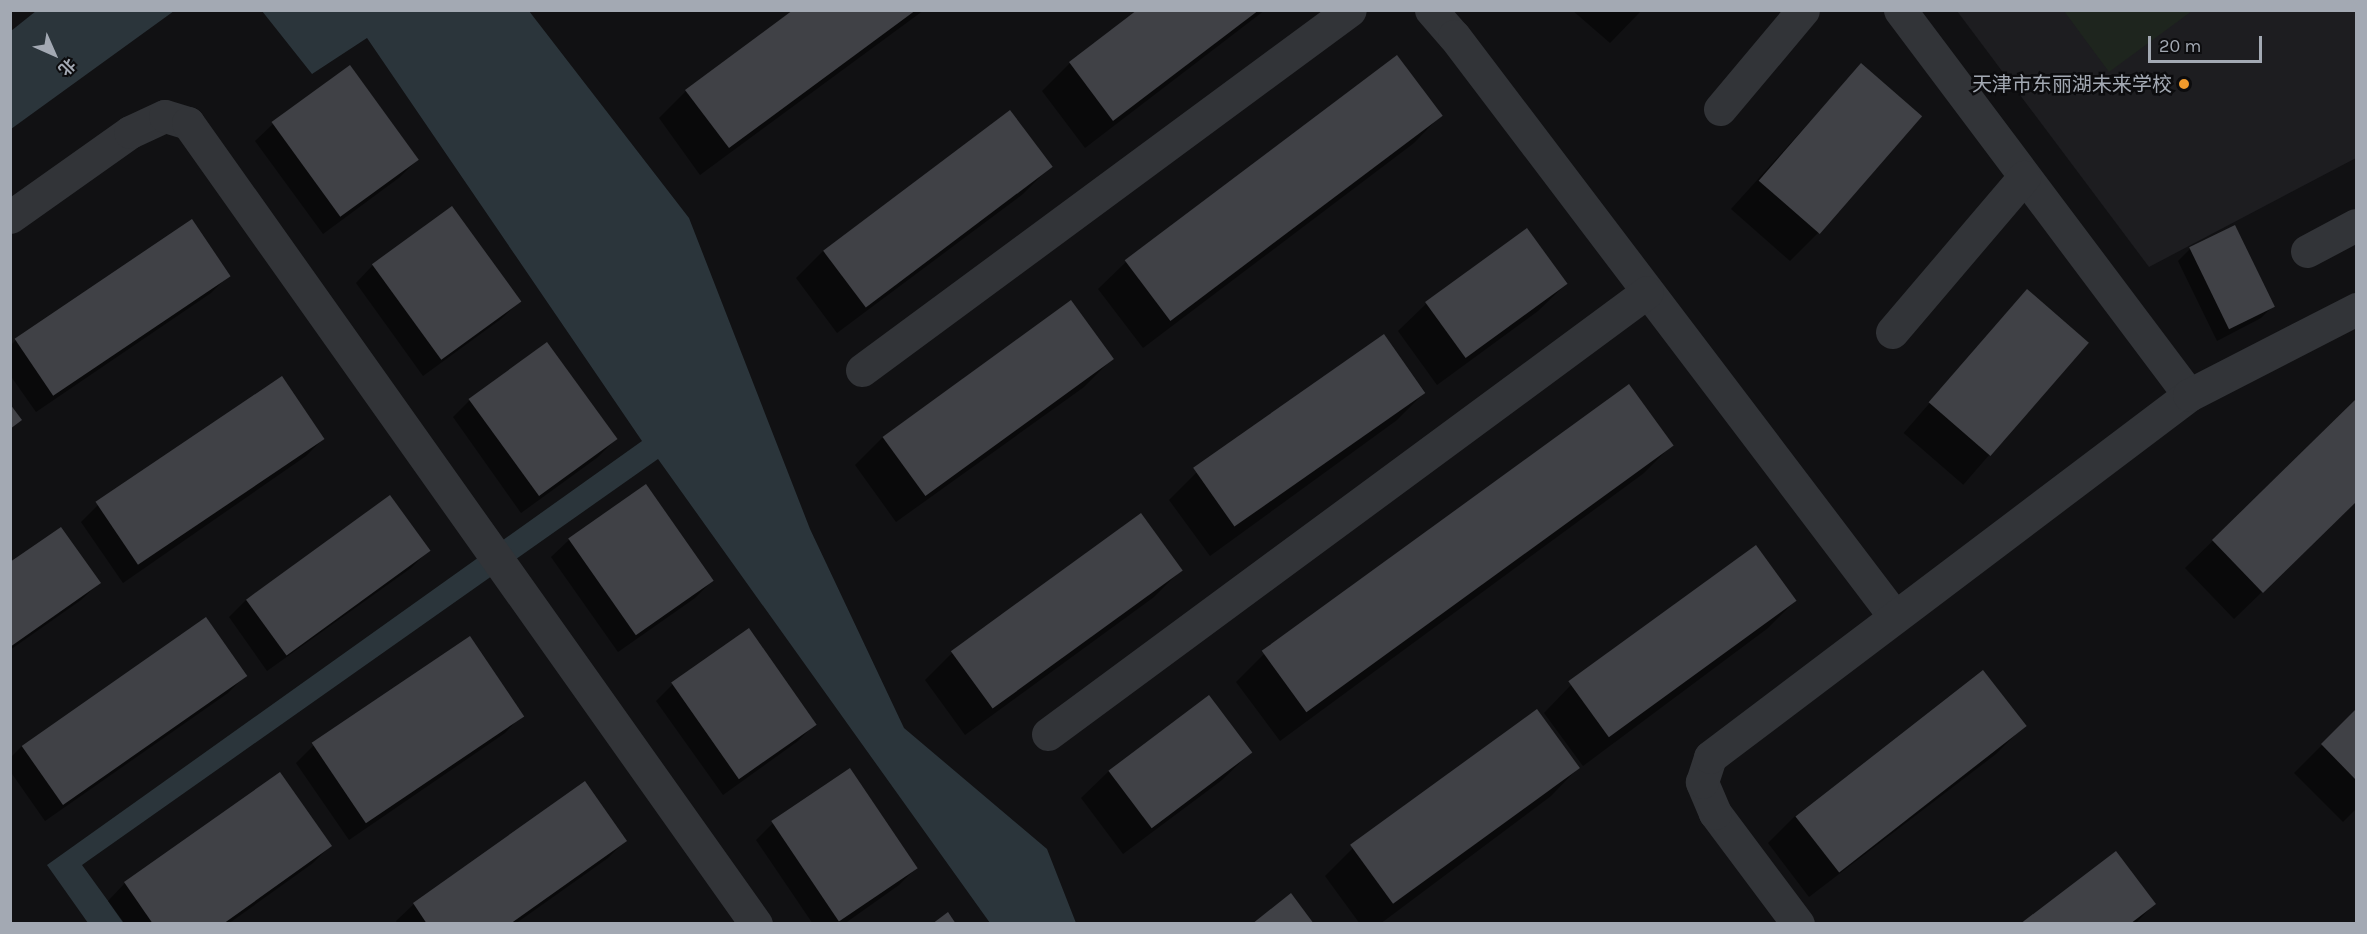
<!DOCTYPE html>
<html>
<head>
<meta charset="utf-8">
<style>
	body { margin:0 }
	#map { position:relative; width:2367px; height:934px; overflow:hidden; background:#111113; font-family:Karla,"Noto Sans SC",sans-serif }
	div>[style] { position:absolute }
	.built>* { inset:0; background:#1d1d20 }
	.green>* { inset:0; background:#1e251e }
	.water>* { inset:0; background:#2b353b }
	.shadow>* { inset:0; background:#0007; transform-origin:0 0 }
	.building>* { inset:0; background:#404146; transform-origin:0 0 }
	.minor>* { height:33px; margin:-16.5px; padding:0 16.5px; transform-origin:16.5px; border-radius:16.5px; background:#323438 }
	.dots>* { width:16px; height:16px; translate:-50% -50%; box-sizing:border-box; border:3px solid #0c0c0e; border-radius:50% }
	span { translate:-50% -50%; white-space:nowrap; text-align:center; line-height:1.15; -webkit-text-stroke:5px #0c0c0e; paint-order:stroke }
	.poi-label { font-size:20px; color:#a3a9b3 }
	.right { translate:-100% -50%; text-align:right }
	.frame { position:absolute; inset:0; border:12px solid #a3a9b3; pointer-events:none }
	.north { position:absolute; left:24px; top:24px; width:60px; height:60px; -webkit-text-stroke:4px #0c0c0e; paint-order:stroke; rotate:135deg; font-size:16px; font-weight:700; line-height:24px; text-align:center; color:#a3a9b3 }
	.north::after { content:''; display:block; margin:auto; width:21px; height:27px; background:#a3a9b3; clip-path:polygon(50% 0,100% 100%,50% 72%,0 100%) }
	.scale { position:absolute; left:2148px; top:36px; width:114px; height:27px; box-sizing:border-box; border:3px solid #a3a9b3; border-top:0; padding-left:8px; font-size:18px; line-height:21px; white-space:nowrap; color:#a3a9b3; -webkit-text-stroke:4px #0c0c0e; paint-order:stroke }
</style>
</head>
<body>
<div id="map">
	<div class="built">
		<div style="clip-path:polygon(1957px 11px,2356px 11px,2356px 158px,2149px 267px)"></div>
	</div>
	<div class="green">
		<div style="clip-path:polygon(2064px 11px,2192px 11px,2109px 72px)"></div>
	</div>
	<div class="water">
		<div style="clip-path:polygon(36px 11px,36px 10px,174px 11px,11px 129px,11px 31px)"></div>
		<div style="clip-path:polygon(262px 11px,529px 11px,689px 218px,810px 529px,904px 728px,1047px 849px,1076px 923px,990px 923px,658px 459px,82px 865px,124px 923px,88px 923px,47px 865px,642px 441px,367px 38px,312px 74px)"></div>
	</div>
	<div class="shadow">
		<div style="clip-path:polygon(796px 10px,924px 10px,700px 175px,659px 118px,686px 91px)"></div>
		<div style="clip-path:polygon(1139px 10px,1265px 10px,1085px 148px,1042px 91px,1070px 63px)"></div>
		<div style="clip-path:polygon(1572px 10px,1642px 10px,1610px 43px)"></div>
		<div style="clip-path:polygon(1861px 65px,1818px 233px,1790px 261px,1731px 209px)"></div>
		<div style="clip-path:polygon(350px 67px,417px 160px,400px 177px,323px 234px,255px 141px,273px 124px)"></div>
		<div style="clip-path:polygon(1441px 115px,1414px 143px,1143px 348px,1098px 289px,1126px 262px)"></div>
		<div style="clip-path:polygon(1051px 166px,1023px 194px,837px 333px,796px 278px,823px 251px)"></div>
		<div style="clip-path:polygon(1527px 231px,1566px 284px,1538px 311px,1437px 385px,1398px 331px,1426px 304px)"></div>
		<div style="clip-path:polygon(2190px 249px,2273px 306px,2261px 318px,2217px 341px,2178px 261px)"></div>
		<div style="clip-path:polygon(373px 265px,519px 302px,501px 319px,423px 376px,356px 283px)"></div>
		<div style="clip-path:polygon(228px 276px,211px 293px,36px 412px,10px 375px,10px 346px,16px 340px)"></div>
		<div style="left:2027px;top:291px;width:79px;height:188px;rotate:41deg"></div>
		<div style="clip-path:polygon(1070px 302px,1112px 359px,1084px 387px,896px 522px,855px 465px,883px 437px)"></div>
		<div style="clip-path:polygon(1384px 336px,1425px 392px,1397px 420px,1210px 556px,1169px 500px,1197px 472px)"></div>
		<div style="clip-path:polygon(470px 400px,615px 440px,598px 457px,521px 513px,453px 417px)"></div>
		<div style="clip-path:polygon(2356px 401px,2356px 501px,2234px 619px,2185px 568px)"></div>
		<div style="clip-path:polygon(323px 439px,306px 456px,123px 583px,81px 522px,98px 505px)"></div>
		<div style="clip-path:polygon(1672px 445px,1644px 473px,1280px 741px,1236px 682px,1264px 654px)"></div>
		<div style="clip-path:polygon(645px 486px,712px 581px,695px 598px,618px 652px,551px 557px,569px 540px)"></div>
		<div style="clip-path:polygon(390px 497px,428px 551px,411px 568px,267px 671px,229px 617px,246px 600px)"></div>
		<div style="clip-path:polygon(10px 564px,99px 583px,81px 600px,10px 650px)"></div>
		<div style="clip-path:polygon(1181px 570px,1154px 597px,965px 735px,925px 680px,952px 653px)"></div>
		<div style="clip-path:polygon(1795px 601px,1768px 628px,1583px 766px,1544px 713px,1571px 685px)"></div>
		<div style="clip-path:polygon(245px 676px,228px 693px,45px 821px,10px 771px,10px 758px,22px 746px)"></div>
		<div style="clip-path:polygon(673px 684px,815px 724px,798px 741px,723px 795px,656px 701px)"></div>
		<div style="clip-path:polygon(2356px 711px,2356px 809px,2343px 822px,2294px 773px)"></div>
		<div style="clip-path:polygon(1536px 712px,1578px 768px,1551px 796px,1380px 924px,1360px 924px,1325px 876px,1353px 848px)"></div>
		<div style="clip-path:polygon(522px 715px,505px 733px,349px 840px,296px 763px,313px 746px)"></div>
		<div style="clip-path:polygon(2024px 726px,1996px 754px,1809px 897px,1768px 843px,1795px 816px)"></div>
		<div style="clip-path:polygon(1250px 753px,1222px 780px,1123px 854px,1081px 798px,1109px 771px)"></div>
		<div style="clip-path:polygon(584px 783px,625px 841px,608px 858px,515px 924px,398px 924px,396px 921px,414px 904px)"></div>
		<div style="clip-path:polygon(773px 823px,916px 868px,899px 885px,844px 924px,813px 924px,756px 840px)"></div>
		<div style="clip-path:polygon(330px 846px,313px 863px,228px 924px,124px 924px,108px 901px,125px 883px)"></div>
		<div style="clip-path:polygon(2154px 904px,2135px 924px,2023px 924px)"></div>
	</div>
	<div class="building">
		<div style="clip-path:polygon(793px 10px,916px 10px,729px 148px,685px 90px)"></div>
		<div style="clip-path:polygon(1137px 10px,1259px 10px,1113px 121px,1069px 62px)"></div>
		<div style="left:1397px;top:55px;width:76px;height:341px;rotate:53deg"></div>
		<div style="left:1861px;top:63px;width:81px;height:156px;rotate:41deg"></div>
		<div style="left:350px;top:65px;width:117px;height:97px;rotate:54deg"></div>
		<div style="left:1010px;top:110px;width:71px;height:234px;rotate:53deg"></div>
		<div style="left:452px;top:206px;width:118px;height:99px;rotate:54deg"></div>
		<div style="left:192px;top:219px;width:69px;height:214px;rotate:56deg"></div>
		<div style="left:2235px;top:225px;width:91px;height:51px;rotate:64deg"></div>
		<div style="left:1527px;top:228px;width:69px;height:126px;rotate:54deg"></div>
		<div style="left:2027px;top:289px;width:82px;height:150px;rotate:41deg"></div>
		<div style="left:1071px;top:300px;width:73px;height:233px;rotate:54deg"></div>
		<div style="left:1384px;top:334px;width:72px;height:233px;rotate:55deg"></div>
		<div style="left:547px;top:342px;width:120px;height:97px;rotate:54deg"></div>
		<div style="left:282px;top:376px;width:76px;height:225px;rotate:56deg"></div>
		<div style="left:1629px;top:384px;width:76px;height:454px;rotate:54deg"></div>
		<div style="clip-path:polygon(2356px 399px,2356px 502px,2263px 593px,2212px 540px)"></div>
		<div style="clip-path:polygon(10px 404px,22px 420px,10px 429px)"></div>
		<div style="left:646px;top:484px;width:118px;height:95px;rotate:55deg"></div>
		<div style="left:390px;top:495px;width:69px;height:178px;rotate:54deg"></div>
		<div style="left:1141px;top:513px;width:71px;height:235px;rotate:54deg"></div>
		<div style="clip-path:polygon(61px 527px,101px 583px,10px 647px,10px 562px)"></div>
		<div style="left:1756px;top:545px;width:69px;height:232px;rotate:54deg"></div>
		<div style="left:206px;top:617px;width:72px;height:225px;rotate:55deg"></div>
		<div style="left:749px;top:628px;width:118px;height:95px;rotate:55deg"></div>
		<div style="left:470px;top:636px;width:97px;height:191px;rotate:56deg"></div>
		<div style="left:1983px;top:670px;width:71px;height:238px;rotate:52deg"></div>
		<div style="left:1209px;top:695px;width:72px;height:126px;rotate:53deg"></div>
		<div style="left:1537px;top:709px;width:73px;height:231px;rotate:54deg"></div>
		<div style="clip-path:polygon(2356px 709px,2356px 780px,2321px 744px)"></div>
		<div style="left:850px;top:768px;width:121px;height:95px;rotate:56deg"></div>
		<div style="clip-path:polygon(280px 772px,332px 846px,223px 924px,153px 924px,124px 882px)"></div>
		<div style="clip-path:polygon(585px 781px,627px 841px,510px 924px,427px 924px,413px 903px)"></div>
		<div style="clip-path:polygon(2116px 851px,2156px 904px,2130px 924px,2020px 924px)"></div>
		<div style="clip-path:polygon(1291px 893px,1314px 924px,1252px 924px)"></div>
		<div style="clip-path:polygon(948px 912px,956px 924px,932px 924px)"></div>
	</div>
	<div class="minor">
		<div style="left:1431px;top:10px;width:35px;rotate:49deg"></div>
		<div style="left:1454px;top:36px;width:729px;rotate:52.8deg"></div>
		<div style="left:1900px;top:10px;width:481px;rotate:53.1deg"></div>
		<div style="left:1720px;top:109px;width:129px;rotate:-50deg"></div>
		<div style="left:10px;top:217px;width:147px;rotate:-35.3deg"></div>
		<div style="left:130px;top:132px;width:38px;rotate:-25deg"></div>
		<div style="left:165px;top:116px;width:24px;rotate:17deg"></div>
		<div style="left:188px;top:123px;width:982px;rotate:54.66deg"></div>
		<div style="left:2307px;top:251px;width:55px;rotate:-28deg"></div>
		<div style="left:1892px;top:332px;width:204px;rotate:-49.6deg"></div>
		<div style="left:862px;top:370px;width:606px;rotate:-36.42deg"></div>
		<div style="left:1048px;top:734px;width:744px;rotate:-36.42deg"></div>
		<div style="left:1798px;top:924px;width:139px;rotate:-126.8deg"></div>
		<div style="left:1715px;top:813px;width:34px;rotate:-113deg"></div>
		<div style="left:1702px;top:782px;width:26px;rotate:-72deg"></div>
		<div style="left:1710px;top:757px;width:600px;rotate:-37.08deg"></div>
		<div style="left:2189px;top:395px;width:188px;rotate:-27.2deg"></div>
	</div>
	<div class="dots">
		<div style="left:2184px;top:84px;background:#f09a2c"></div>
	</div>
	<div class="poi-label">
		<span class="right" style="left:2172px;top:84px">天津市东丽湖未来学校</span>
	</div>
	<div class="frame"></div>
	<div class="north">北</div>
	<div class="scale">20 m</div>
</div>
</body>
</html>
